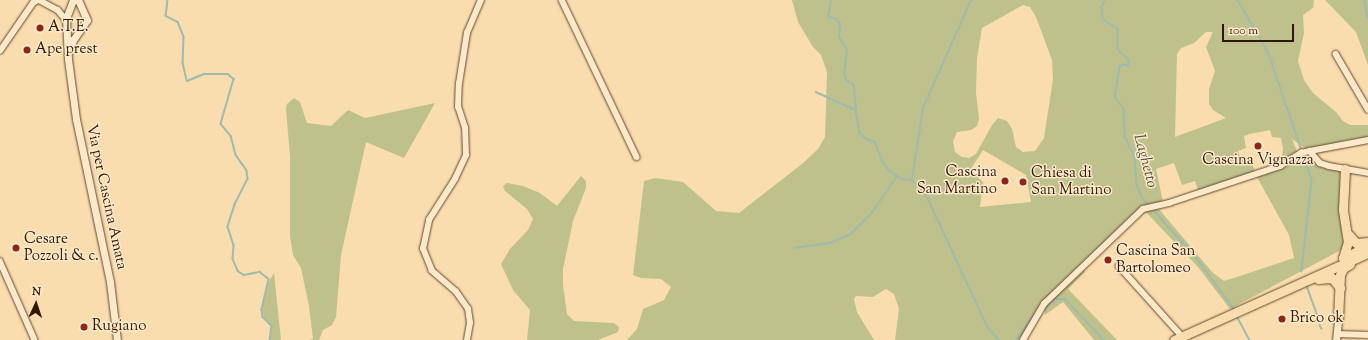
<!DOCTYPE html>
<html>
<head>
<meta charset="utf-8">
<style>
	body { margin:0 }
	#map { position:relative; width:1368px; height:340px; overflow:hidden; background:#faddae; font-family:"Sorts Mill Goudy",serif }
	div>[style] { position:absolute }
	.green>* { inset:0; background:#bec18b }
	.stream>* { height:1.5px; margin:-0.75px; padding:0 0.75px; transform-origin:0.75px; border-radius:0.75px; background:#9ebbad }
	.roads { filter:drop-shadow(0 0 1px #65472e) drop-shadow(0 0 1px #65472e) }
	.minor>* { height:5.5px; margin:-2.75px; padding:0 2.75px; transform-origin:2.75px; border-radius:2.75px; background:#fce9ca }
	.tertiary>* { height:7px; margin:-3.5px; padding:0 3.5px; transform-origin:3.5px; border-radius:3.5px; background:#fce9ca }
	.primary>* { height:9px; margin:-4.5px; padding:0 4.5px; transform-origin:4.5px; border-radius:4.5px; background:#faddae }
	.dots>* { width:11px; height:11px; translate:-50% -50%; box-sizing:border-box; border:2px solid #fce9ca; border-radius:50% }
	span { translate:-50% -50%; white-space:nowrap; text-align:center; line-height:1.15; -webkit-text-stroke:3px #fce9ca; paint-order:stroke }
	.poi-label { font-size:15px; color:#331503 }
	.left { translate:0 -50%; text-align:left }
	.right { translate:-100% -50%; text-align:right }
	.street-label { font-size:15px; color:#331503 }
	.water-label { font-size:16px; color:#584f3e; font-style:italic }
	.north { position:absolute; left:16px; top:284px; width:40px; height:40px; -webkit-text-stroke:3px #fce9ca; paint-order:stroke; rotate:3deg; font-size:11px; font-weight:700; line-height:16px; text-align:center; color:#331503 }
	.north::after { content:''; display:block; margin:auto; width:14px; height:18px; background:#331503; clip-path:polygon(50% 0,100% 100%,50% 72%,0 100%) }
	.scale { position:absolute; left:1222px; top:24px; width:72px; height:18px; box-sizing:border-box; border:2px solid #331503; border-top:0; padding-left:5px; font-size:12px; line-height:14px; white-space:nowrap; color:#331503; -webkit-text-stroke:3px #fce9ca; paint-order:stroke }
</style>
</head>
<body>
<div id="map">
	<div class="green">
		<div style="clip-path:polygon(evenodd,792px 0,1314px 0,1313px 8px,1303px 15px,1304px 33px,1298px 61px,1304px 80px,1313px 93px,1336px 112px,1343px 121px,1350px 125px,1368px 125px,1368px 137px,1306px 149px,1292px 139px,1298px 154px,1280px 166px,1278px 157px,1282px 156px,1283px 149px,1281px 138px,1272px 137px,1270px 130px,1250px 134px,1244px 136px,1246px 148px,1238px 151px,1241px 160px,1250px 158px,1256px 174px,1199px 193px,1195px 181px,1182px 185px,1174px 163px,1156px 169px,1163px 202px,1138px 210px,1097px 251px,1082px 268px,1085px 272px,1068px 289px,1117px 340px,1094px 340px,1063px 302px,1045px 315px,1044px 305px,1021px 340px,895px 340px,899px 309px,894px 294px,886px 289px,873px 297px,856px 296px,854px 299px,857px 312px,874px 340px,627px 340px,637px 329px,643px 309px,664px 300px,671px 287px,661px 279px,641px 278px,633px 275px,644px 181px,655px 178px,683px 182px,716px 211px,739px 213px,802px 164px,818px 149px,825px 137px,827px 72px,821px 55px,813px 47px,798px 22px,792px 0,1023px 5px,1030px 7px,1036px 17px,1052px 60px,1053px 79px,1044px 138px,1035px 151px,1023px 152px,1016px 147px,1012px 129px,1007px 121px,998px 118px,992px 125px,976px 154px,969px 158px,962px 157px,955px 152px,953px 141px,957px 132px,971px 130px,977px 126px,979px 119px,976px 93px,977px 58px,982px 28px,1023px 5px,792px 0,1206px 32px,1213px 32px,1206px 47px,1215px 71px,1209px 89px,1209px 104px,1213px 110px,1226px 118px,1175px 137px,1177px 54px,1181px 48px,1194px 43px,1206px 32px,792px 0,983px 150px,1026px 175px,1031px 202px,980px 207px,983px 182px,970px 170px,983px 150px)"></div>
		<div style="clip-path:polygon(1325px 0,1368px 0,1368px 65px,1356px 32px)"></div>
		<div style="clip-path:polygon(294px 98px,300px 102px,307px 123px,331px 126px,348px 110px,365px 118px,435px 103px,404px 158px,366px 142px,341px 255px,336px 317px,332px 325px,323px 330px,319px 340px,309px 340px,313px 339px,309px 306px,301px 268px,293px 255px,290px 236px,290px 156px,286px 109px,287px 104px)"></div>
		<div style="clip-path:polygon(1307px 155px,1322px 168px,1333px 169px,1341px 173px,1345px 241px,1341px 250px,1230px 309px,1198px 267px,1143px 209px,1155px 206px,1158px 208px,1212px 272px,1224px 281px,1237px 277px,1294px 258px,1289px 235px,1257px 177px,1292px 165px)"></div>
		<div style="clip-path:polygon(581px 176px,586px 181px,586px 188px,573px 221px,563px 269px,563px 285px,567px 314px,574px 321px,614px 323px,619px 327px,618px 332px,598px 340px,527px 340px,530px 310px,513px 290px,501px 264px,510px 249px,528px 230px,533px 219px,527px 209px,505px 191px,503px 186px,507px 183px,523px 186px,540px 193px,557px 206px)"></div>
		<div style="clip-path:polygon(274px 273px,281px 340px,270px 340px,272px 326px,264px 317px,262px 309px,266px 287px)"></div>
	</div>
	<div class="stream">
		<div style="left:168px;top:0;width:16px;rotate:97deg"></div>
		<div style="left:166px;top:16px;width:13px;rotate:27deg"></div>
		<div style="left:178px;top:22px;width:16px;rotate:68deg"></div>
		<div style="left:184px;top:37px;width:26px;rotate:92deg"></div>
		<div style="left:183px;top:63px;width:18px;rotate:77deg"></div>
		<div style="left:187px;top:81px;width:18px;rotate:-22deg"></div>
		<div style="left:204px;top:74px;width:24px"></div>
		<div style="left:228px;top:74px;width:8px;rotate:40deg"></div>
		<div style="left:234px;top:79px;width:47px;rotate:106.1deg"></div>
		<div style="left:221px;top:124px;width:16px;rotate:50deg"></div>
		<div style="left:231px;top:136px;width:20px;rotate:75deg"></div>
		<div style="left:236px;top:155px;width:19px;rotate:55deg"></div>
		<div style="left:247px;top:171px;width:8px;rotate:83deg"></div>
		<div style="left:248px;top:179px;width:29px;rotate:117deg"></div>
		<div style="left:235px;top:205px;width:23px;rotate:108deg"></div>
		<div style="left:228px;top:227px;width:19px;rotate:72deg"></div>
		<div style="left:234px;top:245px;width:14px;rotate:94deg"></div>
		<div style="left:233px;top:259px;width:13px;rotate:67deg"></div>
		<div style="left:238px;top:271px;width:7px;rotate:34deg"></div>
		<div style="left:244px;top:275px;width:16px;rotate:-11deg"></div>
		<div style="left:260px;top:272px;width:11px;rotate:38deg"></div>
		<div style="left:269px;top:279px;width:32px;rotate:103deg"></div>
		<div style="left:262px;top:310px;width:7px;rotate:82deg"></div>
		<div style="left:263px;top:317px;width:13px;rotate:45deg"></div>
		<div style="left:272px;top:326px;width:14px;rotate:98deg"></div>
		<div style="left:1105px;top:0;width:8px;rotate:113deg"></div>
		<div style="left:1102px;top:7px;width:12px;rotate:85deg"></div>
		<div style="left:1103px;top:19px;width:18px;rotate:34deg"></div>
		<div style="left:1118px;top:29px;width:20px;rotate:90deg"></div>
		<div style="left:1118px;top:49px;width:16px;rotate:45deg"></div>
		<div style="left:1129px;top:60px;width:6px;rotate:90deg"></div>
		<div style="left:1129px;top:66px;width:6px;rotate:-171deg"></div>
		<div style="left:1123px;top:65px;width:4px;rotate:146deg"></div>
		<div style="left:1120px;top:67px;width:30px;rotate:99deg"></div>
		<div style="left:1115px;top:97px;width:15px;rotate:53deg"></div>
		<div style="left:1124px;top:109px;width:27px;rotate:88deg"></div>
		<div style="left:1125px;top:136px;width:23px;rotate:65deg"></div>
		<div style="left:1135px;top:157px;width:28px;rotate:86deg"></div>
		<div style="left:1137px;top:185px;width:13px;rotate:67deg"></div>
		<div style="left:1142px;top:197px;width:11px;rotate:49deg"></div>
		<div style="left:1238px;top:0;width:62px;rotate:60.1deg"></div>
		<div style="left:1269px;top:54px;width:133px;rotate:71.2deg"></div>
		<div style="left:1312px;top:180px;width:92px;rotate:96.3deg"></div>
		<div style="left:1365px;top:0;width:18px;rotate:81deg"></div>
		<div style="left:816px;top:92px;width:44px;rotate:24.2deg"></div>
		<div style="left:856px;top:110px;width:24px;rotate:-95deg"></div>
		<div style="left:854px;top:86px;width:10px;rotate:-143deg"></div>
		<div style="left:846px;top:80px;width:6px;rotate:-108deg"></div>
		<div style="left:844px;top:74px;width:24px;rotate:-83deg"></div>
		<div style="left:847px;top:50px;width:15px;rotate:-122deg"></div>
		<div style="left:839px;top:37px;width:13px;rotate:-86deg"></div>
		<div style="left:840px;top:24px;width:6px;rotate:-129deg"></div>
		<div style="left:836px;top:19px;width:8px;rotate:-166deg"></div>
		<div style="left:828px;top:17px;width:17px;rotate:-80deg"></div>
		<div style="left:856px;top:110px;width:23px;rotate:80deg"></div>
		<div style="left:860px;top:133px;width:7px;rotate:45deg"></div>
		<div style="left:865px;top:138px;width:11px;rotate:22deg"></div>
		<div style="left:875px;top:142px;width:22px;rotate:68deg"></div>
		<div style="left:883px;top:162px;width:10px;rotate:53deg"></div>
		<div style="left:889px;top:170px;width:16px;rotate:35deg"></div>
		<div style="left:902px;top:179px;width:10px;rotate:6deg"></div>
		<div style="left:912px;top:180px;width:18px;rotate:43deg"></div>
		<div style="left:925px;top:192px;width:150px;rotate:65.1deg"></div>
		<div style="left:988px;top:328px;width:16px;rotate:47deg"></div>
		<div style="left:912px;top:180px;width:73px;rotate:-81.3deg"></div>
		<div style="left:923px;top:108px;width:118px;rotate:-66deg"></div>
		<div style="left:1152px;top:208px;width:69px;rotate:48.5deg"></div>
		<div style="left:1198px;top:260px;width:61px;rotate:53.7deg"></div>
		<div style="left:794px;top:248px;width:36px;rotate:-8deg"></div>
		<div style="left:830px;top:243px;width:23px;rotate:-23deg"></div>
		<div style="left:851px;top:234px;width:28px;rotate:-45deg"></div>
		<div style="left:871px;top:214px;width:46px;rotate:-55.6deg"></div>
		<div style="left:1307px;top:286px;width:33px;rotate:70deg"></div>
		<div style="left:1043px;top:309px;width:16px;rotate:-38deg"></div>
		<div style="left:1056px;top:299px;width:9px"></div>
		<div style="left:1065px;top:299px;width:57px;rotate:46.4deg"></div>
		<div style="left:1237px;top:316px;width:27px;rotate:62deg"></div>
		<div style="left:1320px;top:325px;width:4px;rotate:63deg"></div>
		<div style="left:1016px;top:340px;width:32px;rotate:-54deg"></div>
	</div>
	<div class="roads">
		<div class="minor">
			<div style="left:39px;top:0;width:21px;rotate:28deg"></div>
			<div style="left:58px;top:10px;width:13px;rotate:51deg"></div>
			<div style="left:562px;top:0;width:174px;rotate:64.5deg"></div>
			<div style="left:0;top:51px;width:58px;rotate:-55.5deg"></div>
			<div style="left:33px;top:3px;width:6px;rotate:-31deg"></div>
			<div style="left:1336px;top:54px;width:64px;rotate:59.8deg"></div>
			<div style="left:1310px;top:151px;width:59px;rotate:-10.7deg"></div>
			<div style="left:0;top:261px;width:86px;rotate:66.1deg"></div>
			<div style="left:1119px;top:266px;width:94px;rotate:48deg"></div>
			<div style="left:1337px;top:334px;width:31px;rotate:2deg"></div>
			<div style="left:467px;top:340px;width:17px;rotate:-80deg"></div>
			<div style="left:470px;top:323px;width:14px;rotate:-98deg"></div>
			<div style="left:468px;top:309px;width:21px;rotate:-125deg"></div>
			<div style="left:456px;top:292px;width:32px;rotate:-139deg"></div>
			<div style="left:432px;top:271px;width:24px;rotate:-112deg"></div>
			<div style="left:423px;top:249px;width:30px;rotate:-78deg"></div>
			<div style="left:429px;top:220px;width:49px;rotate:-57.6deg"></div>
			<div style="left:455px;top:179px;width:26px;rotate:-65deg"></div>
			<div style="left:466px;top:155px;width:27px;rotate:-92deg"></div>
			<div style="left:465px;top:128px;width:22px;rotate:-108deg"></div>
			<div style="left:458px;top:107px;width:23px;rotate:-88deg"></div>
			<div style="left:459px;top:84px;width:52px;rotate:-81.1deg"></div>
			<div style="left:467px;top:33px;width:36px;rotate:-67deg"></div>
			<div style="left:1023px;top:340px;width:42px;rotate:-59.7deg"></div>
			<div style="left:1044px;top:304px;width:137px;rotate:-43.8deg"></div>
			<div style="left:1143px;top:209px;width:27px;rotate:-13deg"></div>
			<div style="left:1169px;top:203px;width:117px;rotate:-18.4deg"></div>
			<div style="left:1280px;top:166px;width:25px;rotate:-32deg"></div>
			<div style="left:1301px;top:153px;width:9px;rotate:-13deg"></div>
			<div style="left:1310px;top:151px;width:16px;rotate:50deg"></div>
			<div style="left:1320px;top:163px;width:9px;rotate:18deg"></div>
			<div style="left:1329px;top:166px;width:40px;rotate:10deg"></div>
		</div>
		<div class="tertiary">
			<div style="left:73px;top:0;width:19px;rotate:111deg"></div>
			<div style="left:66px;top:18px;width:41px;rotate:87.2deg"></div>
			<div style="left:68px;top:59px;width:61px;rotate:82.4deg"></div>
			<div style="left:76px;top:119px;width:167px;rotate:78.2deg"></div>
			<div style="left:110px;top:282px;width:58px;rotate:83.1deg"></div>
			<div style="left:69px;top:51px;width:12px;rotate:-70deg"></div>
			<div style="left:73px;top:40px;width:24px;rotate:-55deg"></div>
			<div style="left:87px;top:20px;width:22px;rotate:-114deg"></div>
			<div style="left:1336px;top:340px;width:20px;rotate:-84deg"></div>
		</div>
		<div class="primary">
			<div style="left:1348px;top:234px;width:12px;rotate:48deg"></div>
			<div style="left:1356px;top:243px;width:12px;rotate:-5deg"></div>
			<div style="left:1343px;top:258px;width:28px;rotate:-26deg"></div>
			<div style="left:1343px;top:258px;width:17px;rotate:-73deg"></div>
			<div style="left:1348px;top:242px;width:33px;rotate:-99deg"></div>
			<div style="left:1343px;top:209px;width:40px;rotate:-87.1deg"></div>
			<div style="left:1318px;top:279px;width:14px;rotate:-4deg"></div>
			<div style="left:1332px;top:278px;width:13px;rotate:51deg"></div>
			<div style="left:1338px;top:320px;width:45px;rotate:-87.5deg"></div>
			<div style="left:1340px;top:275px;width:8px;rotate:-67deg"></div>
			<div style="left:1343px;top:268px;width:8px;rotate:-30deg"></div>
			<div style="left:1174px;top:340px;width:213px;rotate:-24.2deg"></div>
		</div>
	</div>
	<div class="dots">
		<div style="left:40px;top:28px;background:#8f2418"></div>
		<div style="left:27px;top:50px;background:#8f2418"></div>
		<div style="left:1258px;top:146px;background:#8f2418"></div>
		<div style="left:1005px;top:181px;background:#8f2418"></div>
		<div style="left:1023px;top:182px;background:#8f2418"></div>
		<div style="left:16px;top:248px;background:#8f2418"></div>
		<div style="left:1108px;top:260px;background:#8f2418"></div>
		<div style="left:1282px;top:319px;background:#8f2418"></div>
		<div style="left:84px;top:327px;background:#8f2418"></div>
	</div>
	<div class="poi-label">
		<span class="left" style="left:48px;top:28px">A.T.E.</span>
		<span class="left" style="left:35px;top:50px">Ape prest</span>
		<span style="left:1258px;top:161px">Cascina Vignazza</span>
		<span class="right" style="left:997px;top:181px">Cascina<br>San Martino</span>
		<span class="left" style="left:1031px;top:182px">Chiesa di<br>San Martino</span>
		<span class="left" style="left:24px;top:248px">Cesare<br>Pozzoli &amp; c.</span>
		<span class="left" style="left:1116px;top:260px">Cascina San<br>Bartolomeo</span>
		<span class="left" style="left:1290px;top:319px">Brico ok</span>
		<span class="left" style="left:92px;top:327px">Rugiano</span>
	</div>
	<div class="street-label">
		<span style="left:106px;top:197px;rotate:78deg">Via per Cascina Amata</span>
	</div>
	<div class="water-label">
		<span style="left:1144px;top:161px;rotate:75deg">Laghetto</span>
	</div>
	<div class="north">N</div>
	<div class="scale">100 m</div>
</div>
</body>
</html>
